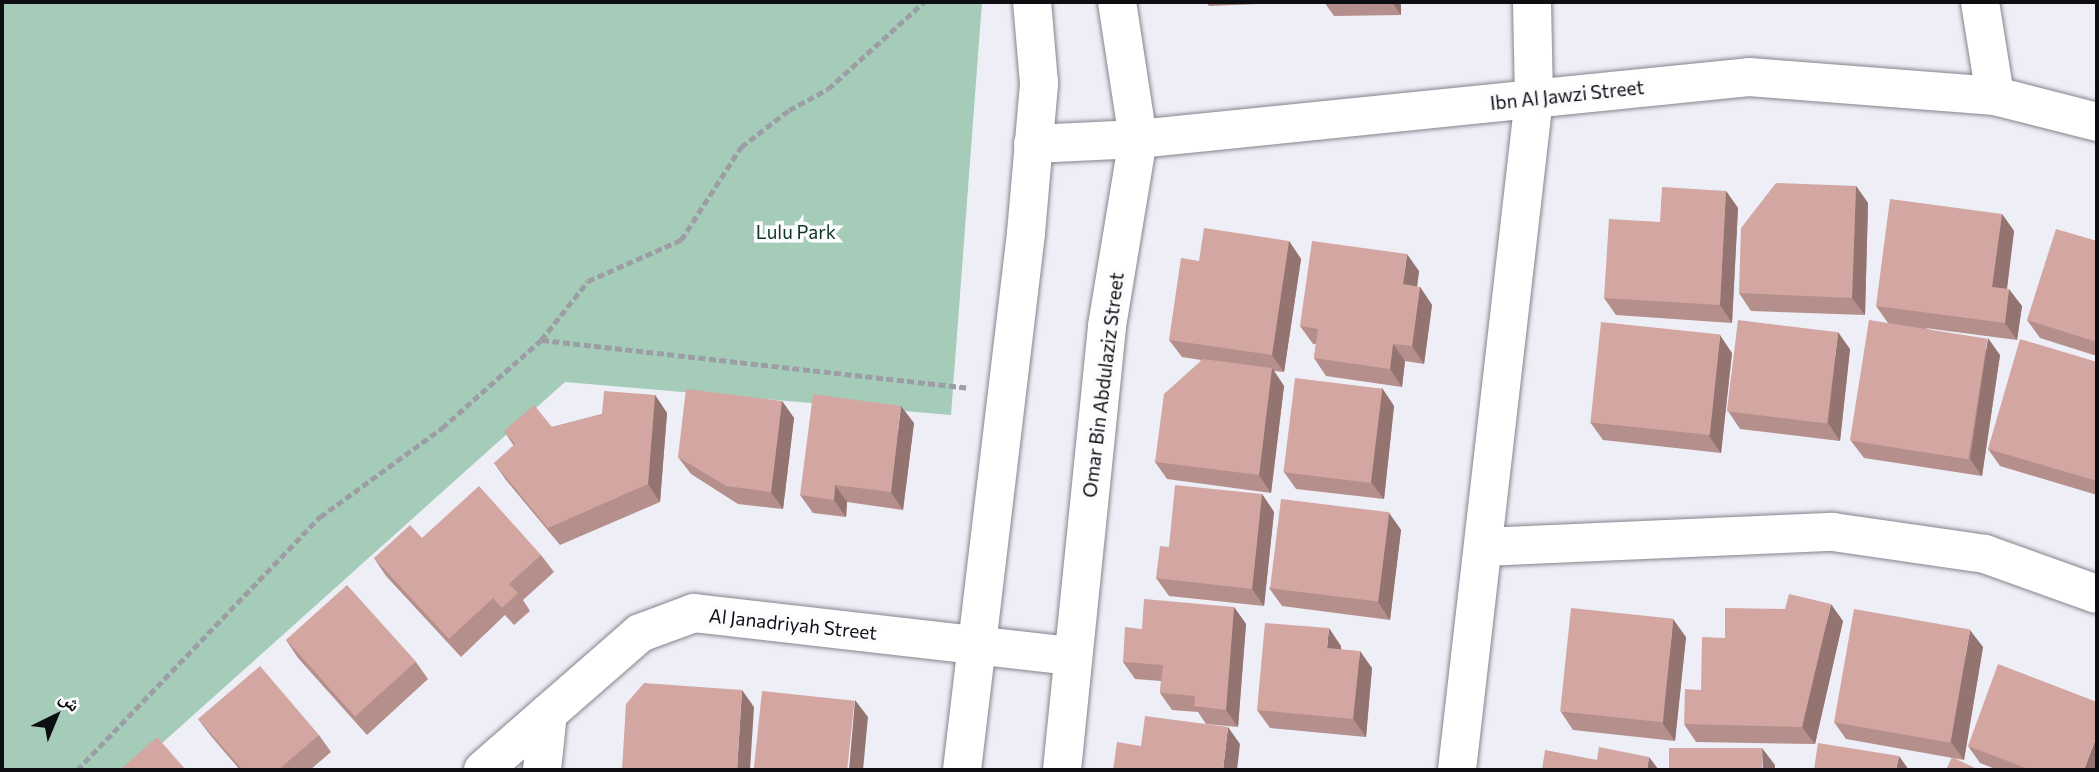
<!DOCTYPE html>
<html>
<head>
<meta charset="utf-8">
<style>
	body { margin:0 }
	#map { position:relative; width:2099px; height:772px; overflow:hidden; background:#eeeef7; font-family:Commissioner,"Noto Naskh Arabic",sans-serif }
	div>[style] { position:absolute }
	.green>* { inset:0; background:#a5ccb9 }
	.path>* { height:4.5px; margin-top:-2.25px; transform-origin:0; background:repeating-linear-gradient(90deg,#9d9ea5 0 7px,transparent 0 10.5px) }
	.roads { filter:drop-shadow(0 0 2px #84848d) drop-shadow(0 0 2px #84848d) }
	.minor>* { height:38px; margin:-19px; padding:0 19px; transform-origin:19px; border-radius:19px; background:#fff }
	.tertiary>* { height:38px; margin:-19px; padding:0 19px; transform-origin:19px; border-radius:19px; background:#fff }
	.wall>* { inset:0; background:#b58f8b }
	.shaded-wall>* { inset:0; background:#947471 }
	.building>* { inset:0; background:#d3a6a2; transform-origin:0 0 }
	span { translate:-50% -50%; white-space:nowrap; text-align:center; line-height:1.15; -webkit-text-stroke:7px #fcfcfe; paint-order:stroke }
	.street-label { font-size:19px; color:#0d0e11 }
	.park-label { font-size:19px; color:#0e3324 }
	.frame { position:absolute; inset:0; border:4px solid #0d0e11; pointer-events:none }
	.north { position:absolute; left:21px; top:681px; width:70px; height:70px; -webkit-text-stroke:5px #fcfcfe; paint-order:stroke; rotate:43deg; font-size:19px; font-weight:700; line-height:28px; text-align:center; color:#0d0e11 }
	.north::after { content:''; display:block; margin:auto; width:24px; height:32px; background:#0d0e11; clip-path:polygon(50% 0,100% 100%,50% 72%,0 100%) }
</style>
</head>
<body>
<div id="map">
	<div class="green">
		<div style="clip-path:polygon(2px 2px,982px 2px,951px 415px,565px 382px,132px 770px,2px 770px)"></div>
	</div>
	<div class="path">
		<div style="left:542px;top:340px;width:429px;rotate:6.4deg"></div>
		<div style="left:77px;top:770px;width:351px;rotate:-46.2deg"></div>
		<div style="left:320px;top:517px;width:151px;rotate:-36.1deg"></div>
		<div style="left:442px;top:428px;width:132px;rotate:-41.6deg"></div>
		<div style="left:541px;top:340px;width:75px;rotate:-51.5deg"></div>
		<div style="left:588px;top:281px;width:102px;rotate:-23.8deg"></div>
		<div style="left:681px;top:240px;width:111px;rotate:-57.2deg"></div>
		<div style="left:741px;top:147px;width:61px;rotate:-37.6deg"></div>
		<div style="left:789px;top:110px;width:44px;rotate:-28.3deg"></div>
		<div style="left:828px;top:89px;width:130px;rotate:-42.2deg"></div>
	</div>
	<div class="roads">
		<div class="minor">
			<div style="left:1980px;top:2px;width:95px;rotate:80.9deg"></div>
			<div style="left:1033px;top:144px;width:105px;rotate:-2.7deg"></div>
			<div style="left:1138px;top:139px;width:614px;rotate:-5.79deg"></div>
			<div style="left:1749px;top:77px;width:247px;rotate:4.4deg"></div>
			<div style="left:1995px;top:96px;width:105px;rotate:14.3deg"></div>
			<div style="left:1483px;top:547px;width:350px;rotate:-2.5deg"></div>
			<div style="left:1833px;top:532px;width:154px;rotate:8.2deg"></div>
			<div style="left:1985px;top:554px;width:119px;rotate:19.7deg"></div>
			<div style="left:483px;top:770px;width:208px;rotate:-41.1deg"></div>
			<div style="left:640px;top:633px;width:58px;rotate:-20.3deg"></div>
			<div style="left:694px;top:613px;width:381px;rotate:6.5deg"></div>
			<div style="left:542px;top:770px;width:57px;rotate:-84deg"></div>
			<div style="left:1457px;top:770px;width:676px;rotate:-83.46deg"></div>
			<div style="left:1534px;top:98px;width:96px;rotate:-91.2deg"></div>
		</div>
		<div class="tertiary">
			<div style="left:962px;top:770px;width:541px;rotate:-83.2deg"></div>
			<div style="left:1026px;top:233px;width:151px;rotate:-85deg"></div>
			<div style="left:1039px;top:83px;width:81px;rotate:-94.9deg"></div>
			<div style="left:1062px;top:770px;width:446px;rotate:-84.2deg"></div>
			<div style="left:1107px;top:326px;width:190px;rotate:-80.6deg"></div>
			<div style="left:1138px;top:139px;width:139px;rotate:-98.7deg"></div>
		</div>
	</div>
	<div class="wall">
		<div style="clip-path:polygon(1206px 2px,1308px 2px,1209px 6px)"></div>
		<div style="clip-path:polygon(1324px 2px,1411px 2px,1401px 2px,1401px 15px,1334px 16px)"></div>
		<div style="clip-path:polygon(1856px 186px,1868px 203px,1865px 315px,1751px 311px,1739px 293px)"></div>
		<div style="clip-path:polygon(1726px 191px,1738px 208px,1732px 323px,1616px 315px,1604px 298px,1660px 222px)"></div>
		<div style="clip-path:polygon(2002px 214px,2014px 231px,2007px 289px,2022px 306px,2017px 340px,1925px 328px,2000px 355px,1982px 476px,1864px 458px,1851px 441px,1888px 323px,1876px 306px)"></div>
		<div style="clip-path:polygon(1289px 241px,1301px 259px,1284px 372px,1274px 371px,1284px 386px,1271px 493px,1167px 479px,1155px 462px,1201px 360px,1182px 357px,1169px 340px,1199px 261px)"></div>
		<div style="clip-path:polygon(2097px 241px,2097px 356px,2040px 338px,2027px 320px)"></div>
		<div style="clip-path:polygon(1419px 271px,1417px 287px,1420px 287px,1432px 305px,1424px 364px,1405px 361px,1402px 387px,1326px 376px,1314px 358px,1316px 344px,1313px 344px,1300px 326px)"></div>
		<div style="clip-path:polygon(1850px 349px,1840px 441px,1740px 429px,1728px 411px)"></div>
		<div style="clip-path:polygon(1732px 353px,1721px 453px,1603px 440px,1590px 422px)"></div>
		<div style="clip-path:polygon(2097px 362px,2097px 495px,2000px 466px,1988px 449px)"></div>
		<div style="clip-path:polygon(1382px 388px,1394px 406px,1384px 499px,1296px 489px,1284px 472px)"></div>
		<div style="clip-path:polygon(655px 395px,667px 413px,660px 502px,560px 545px,506px 480px,494px 463px,514px 446px,504px 431px,552px 427px,602px 414px)"></div>
		<div style="clip-path:polygon(782px 401px,794px 418px,783px 509px,738px 504px,691px 474px,678px 457px)"></div>
		<div style="clip-path:polygon(914px 423px,903px 510px,847px 502px,846px 517px,813px 513px,800px 495px)"></div>
		<div style="clip-path:polygon(1262px 494px,1274px 512px,1264px 606px,1169px 596px,1156px 578px,1169px 547px)"></div>
		<div style="clip-path:polygon(1389px 513px,1401px 530px,1390px 620px,1282px 606px,1269px 588px)"></div>
		<div style="clip-path:polygon(541px 555px,554px 572px,523px 600px,530px 611px,514px 625px,505px 615px,461px 657px,386px 576px,374px 558px)"></div>
		<div style="clip-path:polygon(1234px 607px,1246px 624px,1238px 727px,1206px 724px,1198px 712px,1172px 710px,1160px 693px,1161px 681px,1135px 679px,1123px 662px,1142px 629px)"></div>
		<div style="clip-path:polygon(1843px 621px,1815px 744px,1696px 742px,1684px 724px,1701px 690px,1725px 638px)"></div>
		<div style="clip-path:polygon(1686px 637px,1675px 741px,1573px 730px,1561px 712px)"></div>
		<div style="clip-path:polygon(286px 640px,416px 662px,428px 679px,367px 735px,298px 658px)"></div>
		<div style="clip-path:polygon(1341px 646px,1341px 649px,1372px 668px,1366px 737px,1270px 728px,1257px 710px)"></div>
		<div style="clip-path:polygon(1983px 647px,1964px 760px,1846px 739px,1834px 722px)"></div>
		<div style="clip-path:polygon(198px 719px,319px 735px,331px 752px,310px 770px,240px 770px,211px 736px)"></div>
		<div style="clip-path:polygon(1968px 746px,2097px 770px,1998px 770px,1980px 763px)"></div>
	</div>
	<div class="shaded-wall">
		<div style="clip-path:polygon(1392px 2px,1401px 2px,1401px 15px)"></div>
		<div style="clip-path:polygon(1856px 186px,1868px 203px,1865px 315px,1852px 298px)"></div>
		<div style="clip-path:polygon(1726px 191px,1738px 208px,1732px 323px,1720px 305px)"></div>
		<div style="clip-path:polygon(2002px 214px,2014px 231px,2005px 304px,1992px 287px)"></div>
		<div style="clip-path:polygon(1289px 241px,1301px 259px,1284px 372px,1272px 355px)"></div>
		<div style="clip-path:polygon(1407px 254px,1419px 271px,1415px 302px,1403px 284px)"></div>
		<div style="clip-path:polygon(1420px 287px,1432px 305px,1424px 364px,1412px 346px)"></div>
		<div style="clip-path:polygon(2009px 289px,2022px 306px,2017px 340px,2005px 323px)"></div>
		<div style="clip-path:polygon(1838px 332px,1850px 349px,1840px 441px,1828px 423px)"></div>
		<div style="clip-path:polygon(1720px 335px,1732px 353px,1721px 453px,1709px 436px)"></div>
		<div style="clip-path:polygon(1988px 338px,2000px 355px,1982px 476px,1970px 459px)"></div>
		<div style="clip-path:polygon(1393px 344px,1405px 361px,1402px 387px,1390px 369px)"></div>
		<div style="clip-path:polygon(1272px 368px,1284px 386px,1271px 493px,1259px 475px)"></div>
		<div style="clip-path:polygon(1382px 388px,1394px 406px,1384px 499px,1371px 482px)"></div>
		<div style="clip-path:polygon(655px 395px,667px 413px,660px 502px,648px 484px)"></div>
		<div style="clip-path:polygon(782px 401px,794px 418px,783px 509px,771px 492px)"></div>
		<div style="clip-path:polygon(901px 406px,914px 423px,903px 510px,891px 492px)"></div>
		<div style="clip-path:polygon(835px 485px,847px 502px,846px 517px,834px 500px)"></div>
		<div style="clip-path:polygon(1262px 494px,1274px 512px,1264px 606px,1252px 589px)"></div>
		<div style="clip-path:polygon(1389px 513px,1401px 530px,1390px 620px,1378px 602px)"></div>
		<div style="clip-path:polygon(1831px 604px,1843px 621px,1815px 744px,1802px 727px)"></div>
		<div style="clip-path:polygon(1234px 607px,1246px 624px,1238px 727px,1226px 710px)"></div>
		<div style="clip-path:polygon(1673px 619px,1686px 637px,1675px 741px,1663px 724px)"></div>
		<div style="clip-path:polygon(1329px 628px,1341px 646px,1340px 665px,1327px 648px)"></div>
		<div style="clip-path:polygon(1970px 630px,1983px 647px,1964px 760px,1951px 742px)"></div>
		<div style="clip-path:polygon(1360px 651px,1372px 668px,1366px 737px,1353px 719px)"></div>
		<div style="clip-path:polygon(742px 690px,754px 707px,750px 770px,737px 770px)"></div>
		<div style="clip-path:polygon(855px 700px,868px 717px,863px 770px,849px 770px)"></div>
		<div style="clip-path:polygon(1228px 727px,1240px 744px,1237px 770px,1223px 770px)"></div>
		<div style="clip-path:polygon(2097px 735px,2097px 770px,2084px 770px)"></div>
		<div style="clip-path:polygon(1762px 748px,1775px 765px,1775px 770px,1763px 770px)"></div>
		<div style="clip-path:polygon(1899px 756px,1909px 770px,1896px 770px)"></div>
		<div style="clip-path:polygon(1649px 757px,1659px 770px,1647px 770px)"></div>
	</div>
	<div class="building">
		<div style="clip-path:polygon(1776px 183px,1856px 186px,1852px 298px,1739px 293px,1741px 228px)"></div>
		<div style="clip-path:polygon(1662px 187px,1726px 191px,1720px 305px,1604px 298px,1609px 219px,1660px 222px)"></div>
		<div style="clip-path:polygon(1890px 199px,2002px 214px,1992px 287px,2009px 289px,2005px 323px,1876px 306px)"></div>
		<div style="clip-path:polygon(1204px 228px,1289px 241px,1272px 355px,1169px 340px,1181px 258px,1199px 261px)"></div>
		<div style="clip-path:polygon(2056px 229px,2097px 241px,2097px 342px,2027px 320px)"></div>
		<div style="clip-path:polygon(1312px 241px,1407px 254px,1403px 284px,1420px 287px,1412px 346px,1393px 344px,1390px 369px,1314px 358px,1318px 329px,1300px 326px)"></div>
		<div style="left:1738px;top:320px;width:101px;height:92px;rotate:7deg"></div>
		<div style="left:1869px;top:320px;width:120px;height:122px;rotate:9deg"></div>
		<div style="left:1601px;top:322px;width:120px;height:101px;rotate:6deg"></div>
		<div style="clip-path:polygon(2020px 339px,2097px 362px,2097px 481px,1988px 449px)"></div>
		<div style="clip-path:polygon(1203px 359px,1272px 368px,1259px 475px,1155px 462px,1164px 394px)"></div>
		<div style="left:1295px;top:378px;width:88px;height:95px;rotate:7deg"></div>
		<div style="clip-path:polygon(686px 389px,782px 401px,771px 492px,726px 486px,678px 457px)"></div>
		<div style="clip-path:polygon(604px 391px,655px 395px,648px 484px,548px 528px,494px 463px,515px 444px,504px 431px,534px 405px,552px 427px,602px 414px)"></div>
		<div style="clip-path:polygon(813px 394px,901px 406px,891px 492px,835px 485px,834px 500px,800px 495px)"></div>
		<div style="clip-path:polygon(1175px 485px,1262px 494px,1252px 589px,1156px 578px,1160px 546px,1169px 547px)"></div>
		<div style="clip-path:polygon(479px 486px,541px 555px,509px 584px,518px 593px,502px 608px,493px 598px,449px 639px,374px 558px,410px 525px,422px 538px)"></div>
		<div style="left:1281px;top:499px;width:109px;height:90px;rotate:7deg"></div>
		<div style="left:347px;top:585px;width:103px;height:82px;rotate:48deg"></div>
		<div style="clip-path:polygon(1789px 594px,1831px 604px,1802px 727px,1684px 724px,1685px 689px,1701px 690px,1702px 637px,1725px 638px,1725px 608px,1785px 609px)"></div>
		<div style="clip-path:polygon(1144px 599px,1234px 607px,1226px 710px,1194px 706px,1195px 696px,1160px 693px,1163px 665px,1123px 662px,1125px 627px,1142px 629px)"></div>
		<div style="left:1571px;top:608px;width:103px;height:104px;rotate:6deg"></div>
		<div style="left:1854px;top:609px;width:118px;height:115px;rotate:10deg"></div>
		<div style="clip-path:polygon(1265px 623px,1329px 628px,1327px 648px,1360px 651px,1353px 719px,1257px 710px)"></div>
		<div style="clip-path:polygon(1998px 664px,2097px 702px,2097px 735px,2084px 770px,2031px 770px,1968px 746px)"></div>
		<div style="clip-path:polygon(260px 666px,319px 735px,278px 770px,243px 770px,198px 719px)"></div>
		<div style="clip-path:polygon(644px 683px,742px 690px,737px 770px,622px 770px,626px 704px)"></div>
		<div style="left:762px;top:691px;width:93px;height:79px;rotate:6deg"></div>
		<div style="clip-path:polygon(1145px 716px,1228px 727px,1223px 770px,1113px 770px,1117px 742px,1141px 746px)"></div>
		<div style="clip-path:polygon(157px 737px,186px 770px,120px 770px)"></div>
		<div style="clip-path:polygon(1818px 743px,1899px 756px,1896px 770px,1814px 770px)"></div>
		<div style="clip-path:polygon(1599px 747px,1649px 757px,1647px 770px,1542px 770px,1545px 750px,1597px 760px)"></div>
		<div style="left:1669px;top:748px;width:93px;height:22px"></div>
		<div style="clip-path:polygon(1952px 757px,1979px 770px,1946px 770px)"></div>
	</div>
	<div class="street-label">
		<span style="left:1567px;top:95px;rotate:-6deg">Ibn Al Jawzi Street</span>
		<span style="left:1103px;top:385px;rotate:-83deg">Omar Bin Abdulaziz Street</span>
		<span style="left:793px;top:624px;rotate:6deg">Al Janadriyah Street</span>
	</div>
	<div class="park-label">
		<span style="left:796px;top:232px">Lulu Park</span>
	</div>
	<div class="frame"></div>
	<div class="north">ش</div>
</div>
</body>
</html>
